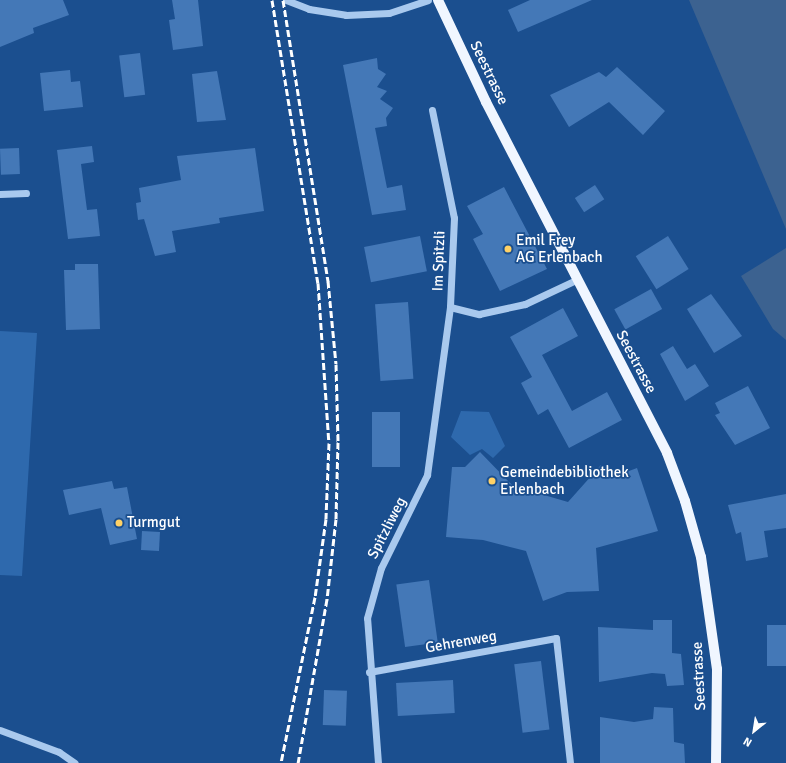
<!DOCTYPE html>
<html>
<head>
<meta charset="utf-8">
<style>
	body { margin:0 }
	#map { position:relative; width:786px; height:763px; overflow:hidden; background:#1b4f8f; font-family:Signika,sans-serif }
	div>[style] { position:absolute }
	.green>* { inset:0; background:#2e69ad }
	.water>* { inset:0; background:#3c6290 }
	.building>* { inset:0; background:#4478b7; transform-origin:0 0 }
	.minor>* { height:7px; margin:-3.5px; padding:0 3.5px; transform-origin:3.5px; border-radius:3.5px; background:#a9c9ee }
	.major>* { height:10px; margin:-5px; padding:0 5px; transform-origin:5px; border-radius:5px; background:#f0f6ff }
	.rail>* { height:3px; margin-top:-1.5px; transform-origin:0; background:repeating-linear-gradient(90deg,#fff 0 7px,transparent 0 10px) }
	.dots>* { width:11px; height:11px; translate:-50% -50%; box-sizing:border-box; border:2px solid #1b4f8f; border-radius:50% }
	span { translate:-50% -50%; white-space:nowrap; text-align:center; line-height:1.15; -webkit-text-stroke:3.5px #1b4f8f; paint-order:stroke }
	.street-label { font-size:15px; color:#fff }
	.poi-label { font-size:15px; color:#fff }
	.left { translate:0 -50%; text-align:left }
	.north { position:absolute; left:734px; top:711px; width:40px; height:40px; -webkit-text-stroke:3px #1b4f8f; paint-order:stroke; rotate:210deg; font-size:11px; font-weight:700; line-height:16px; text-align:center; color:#fff }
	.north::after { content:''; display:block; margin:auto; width:14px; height:18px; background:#fff; clip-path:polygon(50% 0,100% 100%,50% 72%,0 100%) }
</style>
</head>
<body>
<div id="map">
	<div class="green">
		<div style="clip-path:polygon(0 331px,37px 333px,22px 576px,0 575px)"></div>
		<div style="clip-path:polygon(461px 411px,489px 412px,505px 446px,493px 458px,482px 449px,470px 455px,451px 437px)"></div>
	</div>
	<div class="water">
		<div style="clip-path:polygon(689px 0,786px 0,786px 229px)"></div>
		<div style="clip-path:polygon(786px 248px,786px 340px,773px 329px,741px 276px)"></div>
	</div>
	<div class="building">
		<div style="clip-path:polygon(0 0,63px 0,69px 15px,33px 28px,34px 33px,0 47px)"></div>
		<div style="clip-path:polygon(172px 0,198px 0,203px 46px,173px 50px,169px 20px,175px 19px)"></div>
		<div style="clip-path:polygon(530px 0,592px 0,518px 32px,508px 10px)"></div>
		<div style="left:140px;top:53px;width:42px;height:21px;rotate:83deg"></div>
		<div style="clip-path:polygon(377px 58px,378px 69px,386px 74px,377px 87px,387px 91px,380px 99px,393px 108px,386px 118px,387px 126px,375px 128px,387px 188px,402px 185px,406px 210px,372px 215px,343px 65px)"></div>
		<div style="clip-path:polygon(617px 67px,665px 111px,643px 135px,609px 102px,569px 127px,550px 95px,599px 72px,606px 77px)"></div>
		<div style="clip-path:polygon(70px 70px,71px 82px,80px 81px,83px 107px,44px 111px,40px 73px)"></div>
		<div style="clip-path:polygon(217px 71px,226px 120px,197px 122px,192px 74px)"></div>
		<div style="clip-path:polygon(92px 146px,94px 162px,81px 164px,87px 210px,97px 209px,100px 236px,68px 239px,57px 150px)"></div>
		<div style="left:19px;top:148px;width:26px;height:19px;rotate:88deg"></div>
		<div style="clip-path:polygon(255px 148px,264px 211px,219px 218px,220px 223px,172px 231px,176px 252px,155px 256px,144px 219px,138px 220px,136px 203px,141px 202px,139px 188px,181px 180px,177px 156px)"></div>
		<div style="left:595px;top:185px;width:17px;height:24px;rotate:57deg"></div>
		<div style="clip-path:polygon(504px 187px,547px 269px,500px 291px,473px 239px,483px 234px,467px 206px)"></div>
		<div style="left:420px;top:236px;width:36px;height:57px;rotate:79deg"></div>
		<div style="left:668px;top:236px;width:39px;height:38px;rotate:58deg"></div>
		<div style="clip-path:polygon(75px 264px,98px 264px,100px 329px,66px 330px,64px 270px,75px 270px)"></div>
		<div style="left:651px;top:289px;width:23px;height:42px;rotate:61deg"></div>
		<div style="clip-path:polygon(711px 294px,742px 336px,714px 353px,687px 309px)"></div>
		<div style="left:408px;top:302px;width:77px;height:33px;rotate:86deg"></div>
		<div style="clip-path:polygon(563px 308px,578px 336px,542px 355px,572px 411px,607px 392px,622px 420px,569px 448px,548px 409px,538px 415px,521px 383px,532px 377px,510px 337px)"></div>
		<div style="clip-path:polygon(673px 346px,687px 369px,695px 364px,709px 386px,685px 401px,660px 354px)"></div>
		<div style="clip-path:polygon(748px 386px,770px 428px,735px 445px,715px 415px,720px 413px,715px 403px)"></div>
		<div style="left:372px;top:412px;width:28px;height:55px"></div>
		<div style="clip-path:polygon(480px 452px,513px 486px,568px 502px,601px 465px,613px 477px,637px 468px,658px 531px,596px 548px,599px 591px,567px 592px,543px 601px,526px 551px,483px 540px,446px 537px,452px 467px,465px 467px)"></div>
		<div style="clip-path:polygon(112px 481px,114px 489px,127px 487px,137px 539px,110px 545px,101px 508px,69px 515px,63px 490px)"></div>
		<div style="clip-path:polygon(786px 494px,786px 528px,764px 531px,768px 557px,746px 561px,741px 532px,736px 534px,728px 505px)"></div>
		<div style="left:142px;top:531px;width:18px;height:19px;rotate:3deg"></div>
		<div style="left:429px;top:580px;width:63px;height:33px;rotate:82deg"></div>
		<div style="clip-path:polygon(653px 620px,672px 620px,672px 653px,681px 654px,684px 685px,667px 686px,665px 674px,652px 673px,599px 682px,598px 627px,653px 630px)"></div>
		<div style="left:767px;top:625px;width:19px;height:41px"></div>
		<div style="left:541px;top:661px;width:69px;height:27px;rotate:83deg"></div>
		<div style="left:453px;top:680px;width:33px;height:57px;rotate:87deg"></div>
		<div style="left:324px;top:690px;width:23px;height:35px;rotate:2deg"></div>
		<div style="clip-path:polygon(654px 707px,673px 708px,674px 742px,684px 744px,685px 763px,600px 763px,600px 717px,634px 722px,653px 719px)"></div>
	</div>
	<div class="minor">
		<div style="left:286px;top:0;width:25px;rotate:21deg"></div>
		<div style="left:309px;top:9px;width:37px;rotate:9deg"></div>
		<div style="left:346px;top:15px;width:43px;rotate:-2.7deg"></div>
		<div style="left:389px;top:13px;width:41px;rotate:-18.4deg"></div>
		<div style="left:432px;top:110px;width:110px;rotate:78.5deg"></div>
		<div style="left:454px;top:218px;width:89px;rotate:92.6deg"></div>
		<div style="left:450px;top:307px;width:30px;rotate:14deg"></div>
		<div style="left:479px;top:314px;width:47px;rotate:-12.3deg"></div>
		<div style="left:525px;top:304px;width:56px;rotate:-25.2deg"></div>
		<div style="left:0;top:194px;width:26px;rotate:-2deg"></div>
		<div style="left:369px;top:672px;width:190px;rotate:-10.3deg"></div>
		<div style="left:556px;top:638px;width:126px;rotate:83.6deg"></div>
		<div style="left:0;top:730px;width:63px;rotate:20.4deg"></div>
		<div style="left:59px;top:752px;width:19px;rotate:35deg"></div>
		<div style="left:378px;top:763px;width:145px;rotate:-94.3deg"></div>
		<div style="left:367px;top:618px;width:52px;rotate:-74.4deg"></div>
		<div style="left:381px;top:568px;width:104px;rotate:-63.7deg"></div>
		<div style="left:427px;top:475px;width:170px;rotate:-82.2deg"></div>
	</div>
	<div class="major">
		<div style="left:438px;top:0;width:113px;rotate:64.8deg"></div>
		<div style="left:486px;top:102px;width:395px;rotate:62.7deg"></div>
		<div style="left:667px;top:453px;width:51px;rotate:69.4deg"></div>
		<div style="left:685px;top:501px;width:58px;rotate:74.1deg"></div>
		<div style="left:701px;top:557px;width:113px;rotate:81.9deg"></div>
		<div style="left:717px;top:669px;width:94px;rotate:90.6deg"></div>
	</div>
	<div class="rail">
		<div style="left:272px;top:0;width:287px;rotate:80.8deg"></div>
		<div style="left:318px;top:283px;width:160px;rotate:86.1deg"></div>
		<div style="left:329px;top:443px;width:76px;rotate:92.3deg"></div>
		<div style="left:326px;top:519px;width:79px;rotate:98deg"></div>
		<div style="left:315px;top:597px;width:169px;rotate:101.6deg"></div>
		<div style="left:283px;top:0;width:285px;rotate:80.9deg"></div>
		<div style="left:328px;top:281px;width:83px;rotate:84.5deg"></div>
		<div style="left:336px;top:364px;width:78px;rotate:88.5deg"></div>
		<div style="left:338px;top:442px;width:77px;rotate:91.5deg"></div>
		<div style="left:336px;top:519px;width:81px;rotate:96.4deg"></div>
		<div style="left:327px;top:599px;width:167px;rotate:100deg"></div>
	</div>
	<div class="dots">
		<div style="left:508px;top:249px;background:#ffd166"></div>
		<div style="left:492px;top:481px;background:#ffd166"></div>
		<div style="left:119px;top:523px;background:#ffd166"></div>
	</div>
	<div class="street-label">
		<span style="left:489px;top:73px;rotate:64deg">Seestrasse</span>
		<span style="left:439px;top:261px;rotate:-88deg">Im Spitzli</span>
		<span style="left:636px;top:362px;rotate:62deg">Seestrasse</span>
		<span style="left:387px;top:528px;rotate:-63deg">Spitzliweg</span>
		<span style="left:461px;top:642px;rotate:-10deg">Gehrenweg</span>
		<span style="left:699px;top:676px;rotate:-93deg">Seestrasse</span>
	</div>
	<div class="poi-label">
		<span class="left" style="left:516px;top:249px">Emil Frey<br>AG Erlenbach</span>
		<span class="left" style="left:500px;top:481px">Gemeindebibliothek<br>Erlenbach</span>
		<span class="left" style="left:127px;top:523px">Turmgut</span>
	</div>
	<div class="north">N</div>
</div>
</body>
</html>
